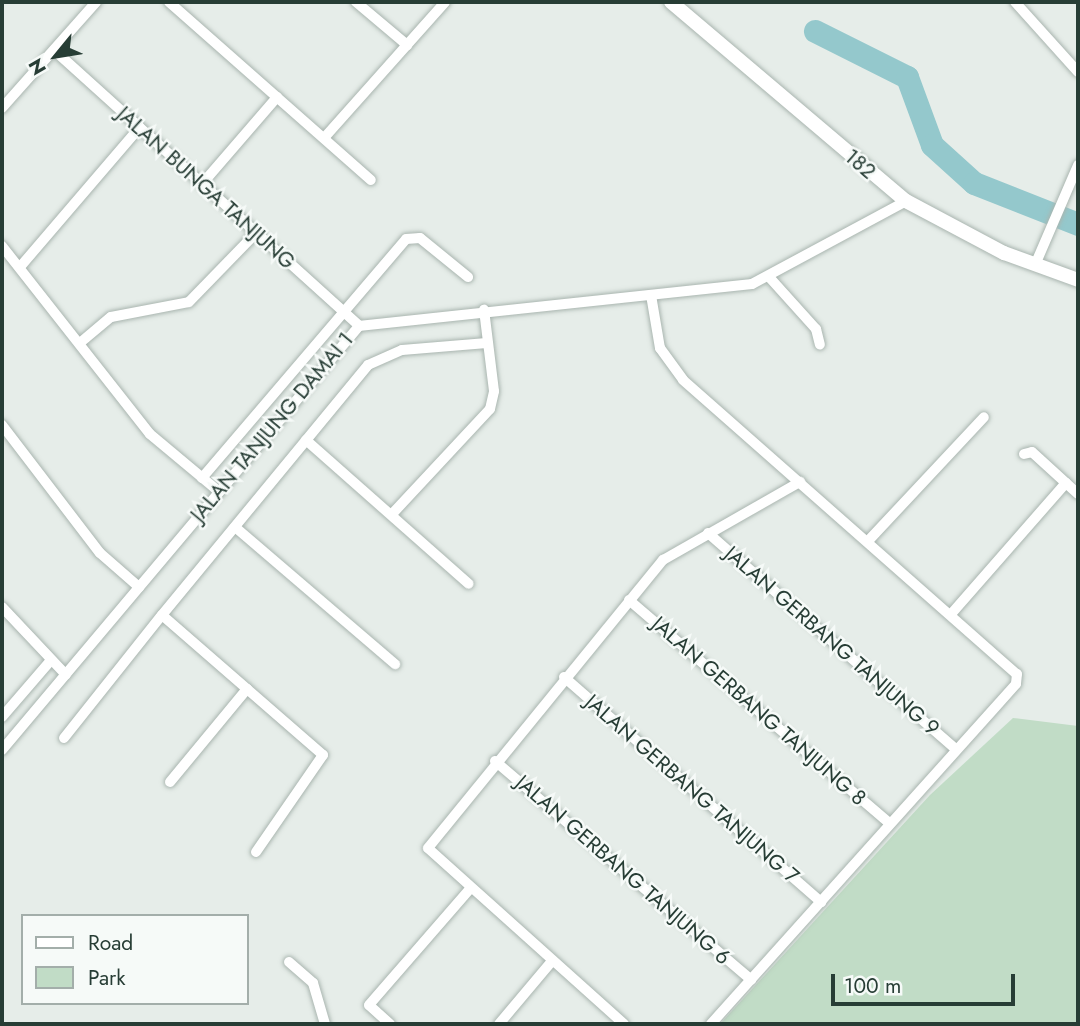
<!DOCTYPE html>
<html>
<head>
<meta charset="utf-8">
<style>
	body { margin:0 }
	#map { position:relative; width:1080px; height:1026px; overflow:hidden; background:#e6ede9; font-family:Jost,sans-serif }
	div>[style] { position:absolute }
	.green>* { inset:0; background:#c1dcc6 }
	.river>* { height:23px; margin:-11.5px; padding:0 11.5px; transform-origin:11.5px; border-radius:11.5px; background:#94c8cc }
	.roads { filter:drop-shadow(0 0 2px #a9b5af) drop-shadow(0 0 2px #a9b5af) }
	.street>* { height:10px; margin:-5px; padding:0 5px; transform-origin:5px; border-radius:5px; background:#fff }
	.secondary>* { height:14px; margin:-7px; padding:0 7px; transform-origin:7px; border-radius:7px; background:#fff }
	span { translate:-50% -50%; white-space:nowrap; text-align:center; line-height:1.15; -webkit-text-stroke:5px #f6faf8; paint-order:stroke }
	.street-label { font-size:21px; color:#273d35 }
	.frame { position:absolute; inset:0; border:4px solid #273d35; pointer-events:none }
	.legend { position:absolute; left:21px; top:914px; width:228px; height:91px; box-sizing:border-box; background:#f6faf8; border:2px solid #a3aeaa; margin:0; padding:9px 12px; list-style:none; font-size:21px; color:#273d35 }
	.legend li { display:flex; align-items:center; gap:14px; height:35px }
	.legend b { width:35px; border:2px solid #a3aeaa }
	.north { position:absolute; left:21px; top:21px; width:70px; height:70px; -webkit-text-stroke:5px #f6faf8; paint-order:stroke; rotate:240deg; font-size:19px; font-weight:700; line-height:28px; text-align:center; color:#273d35 }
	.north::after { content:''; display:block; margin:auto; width:24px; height:32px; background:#273d35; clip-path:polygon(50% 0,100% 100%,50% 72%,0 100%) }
	.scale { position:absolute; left:831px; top:974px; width:184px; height:32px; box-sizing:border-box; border:4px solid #273d35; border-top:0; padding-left:9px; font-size:21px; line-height:24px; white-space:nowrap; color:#273d35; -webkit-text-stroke:5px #f6faf8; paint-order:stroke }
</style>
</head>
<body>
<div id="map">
	<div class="green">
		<div style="clip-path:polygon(1013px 718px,1078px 726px,1078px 1024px,720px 1024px,930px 795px)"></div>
	</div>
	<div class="river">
		<div style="left:815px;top:31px;width:103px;rotate:26.6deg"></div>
		<div style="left:907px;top:77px;width:72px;rotate:69.8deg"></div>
		<div style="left:932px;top:145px;width:57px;rotate:42.1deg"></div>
		<div style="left:974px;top:183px;width:112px;rotate:21.5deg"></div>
	</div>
	<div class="roads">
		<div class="street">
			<div style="left:169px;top:2px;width:269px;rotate:41.4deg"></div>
			<div style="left:356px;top:2px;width:67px;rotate:40.1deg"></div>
			<div style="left:1015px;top:2px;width:94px;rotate:48deg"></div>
			<div style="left:54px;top:50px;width:411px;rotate:42.1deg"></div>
			<div style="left:2px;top:108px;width:142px;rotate:-48.4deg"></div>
			<div style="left:324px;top:138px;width:182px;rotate:-48.3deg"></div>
			<div style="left:202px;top:184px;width:115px;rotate:-49.2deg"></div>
			<div style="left:2px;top:246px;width:239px;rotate:51.8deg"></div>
			<div style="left:150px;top:434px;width:87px;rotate:39.9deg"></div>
			<div style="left:1035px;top:265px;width:109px;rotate:-66.7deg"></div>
			<div style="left:20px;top:267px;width:184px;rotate:-49.4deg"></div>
			<div style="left:770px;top:278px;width:69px;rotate:48deg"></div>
			<div style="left:816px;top:329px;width:16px;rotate:76deg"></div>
			<div style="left:651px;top:295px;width:54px;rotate:80.4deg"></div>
			<div style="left:660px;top:348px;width:39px;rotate:54deg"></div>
			<div style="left:683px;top:380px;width:445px;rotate:41.4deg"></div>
			<div style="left:1017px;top:674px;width:10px;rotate:96deg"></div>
			<div style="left:1016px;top:684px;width:457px;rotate:131.9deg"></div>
			<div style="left:81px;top:342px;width:39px;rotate:-40deg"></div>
			<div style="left:111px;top:317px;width:79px;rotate:-10.9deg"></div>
			<div style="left:189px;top:302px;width:95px;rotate:-45.9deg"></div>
			<div style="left:2px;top:425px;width:161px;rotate:52.6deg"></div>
			<div style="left:100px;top:553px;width:52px;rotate:41.1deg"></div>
			<div style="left:306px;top:440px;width:217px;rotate:41.5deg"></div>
			<div style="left:1024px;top:454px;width:8px;rotate:-14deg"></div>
			<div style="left:1032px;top:452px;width:62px;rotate:42.4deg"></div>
			<div style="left:202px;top:478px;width:314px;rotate:-49.5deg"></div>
			<div style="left:406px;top:239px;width:14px;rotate:-4deg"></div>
			<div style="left:420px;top:238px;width:62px;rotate:39.1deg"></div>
			<div style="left:393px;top:513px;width:142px;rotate:-47deg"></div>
			<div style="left:490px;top:409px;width:18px;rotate:-77deg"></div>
			<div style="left:494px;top:391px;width:82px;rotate:-97deg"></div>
			<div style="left:235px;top:527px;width:211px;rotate:40.6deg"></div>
			<div style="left:708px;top:533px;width:329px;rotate:41.1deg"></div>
			<div style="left:869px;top:540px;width:168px;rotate:-46.9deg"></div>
			<div style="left:629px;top:600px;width:341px;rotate:40.6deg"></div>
			<div style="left:2px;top:607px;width:93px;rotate:46.7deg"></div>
			<div style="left:952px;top:613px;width:173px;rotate:-48.8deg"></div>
			<div style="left:564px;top:677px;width:342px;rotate:41.2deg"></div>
			<div style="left:2px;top:717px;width:75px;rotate:-49.3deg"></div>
			<div style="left:64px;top:738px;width:157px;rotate:-51.5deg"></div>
			<div style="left:2px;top:750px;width:554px;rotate:-49.9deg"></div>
			<div style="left:359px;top:326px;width:395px;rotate:-6.1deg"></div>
			<div style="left:752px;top:284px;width:175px;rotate:-28.3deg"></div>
			<div style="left:495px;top:761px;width:337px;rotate:40.5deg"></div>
			<div style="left:170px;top:782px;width:121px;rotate:-50.4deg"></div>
			<div style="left:256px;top:852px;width:118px;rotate:-55.4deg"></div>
			<div style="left:323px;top:755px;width:213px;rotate:-139deg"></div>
			<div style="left:162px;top:615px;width:324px;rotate:-50.5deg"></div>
			<div style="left:368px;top:365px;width:37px;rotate:-24deg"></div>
			<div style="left:402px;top:350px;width:85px;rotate:-4.7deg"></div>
			<div style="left:289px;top:962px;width:32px;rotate:41deg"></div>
			<div style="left:313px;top:983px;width:43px;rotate:73.7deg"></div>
			<div style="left:390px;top:1024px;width:28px;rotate:-138deg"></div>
			<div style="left:369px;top:1005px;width:154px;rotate:-49deg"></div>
			<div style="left:499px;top:1024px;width:82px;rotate:-49.9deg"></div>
			<div style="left:624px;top:1024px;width:263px;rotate:-138.1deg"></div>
			<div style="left:428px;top:848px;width:372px;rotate:-50.8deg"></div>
			<div style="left:663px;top:560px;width:158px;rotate:-29.7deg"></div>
		</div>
		<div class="secondary">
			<div style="left:671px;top:2px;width:308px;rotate:40.3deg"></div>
			<div style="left:906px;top:201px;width:111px;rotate:28deg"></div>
			<div style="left:1004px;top:253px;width:79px;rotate:20deg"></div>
		</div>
	</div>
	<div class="street-label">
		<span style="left:860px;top:164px;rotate:41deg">182</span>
		<span style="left:206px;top:188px;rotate:42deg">JALAN BUNGA TANJUNG</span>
		<span style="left:272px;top:427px;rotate:-50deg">JALAN TANJUNG DAMAI 1</span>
		<span style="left:832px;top:641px;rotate:41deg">JALAN GERBANG TANJUNG 9</span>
		<span style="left:759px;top:711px;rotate:41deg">JALAN GERBANG TANJUNG 8</span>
		<span style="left:692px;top:789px;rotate:41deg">JALAN GERBANG TANJUNG 7</span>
		<span style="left:623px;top:870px;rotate:41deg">JALAN GERBANG TANJUNG 6</span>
	</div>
	<div class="frame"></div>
	<ul class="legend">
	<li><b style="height:9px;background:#fff"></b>Road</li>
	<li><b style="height:19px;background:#c1dcc6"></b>Park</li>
	</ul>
	<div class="north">N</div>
	<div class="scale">100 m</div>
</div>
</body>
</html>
